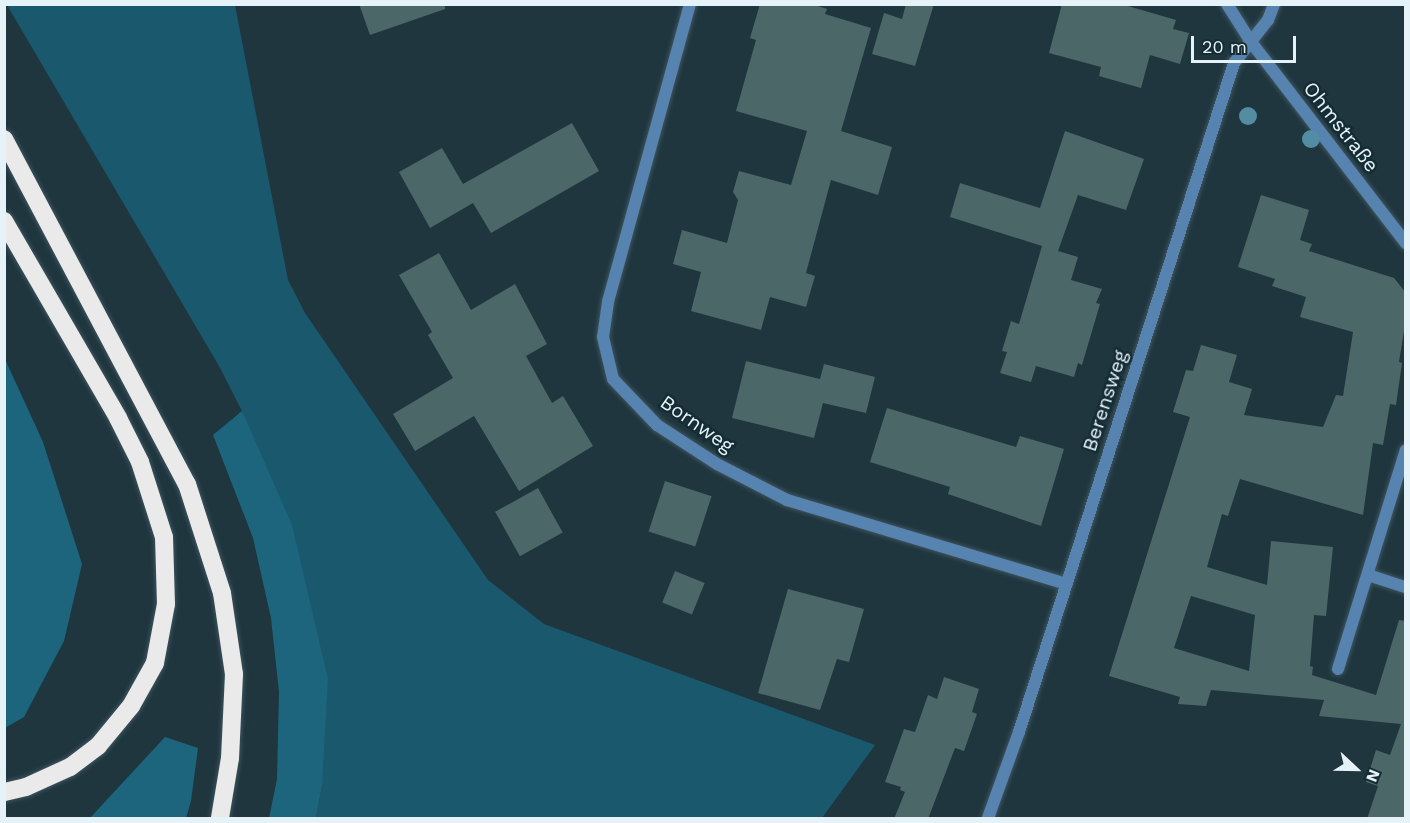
<!DOCTYPE html>
<html>
<head>
<meta charset="utf-8">
<style>
	body { margin:0 }
	#map { position:relative; width:1410px; height:823px; overflow:hidden; background:#1f363f; font-family:"Work Sans",sans-serif }
	div>[style] { position:absolute }
	.green>* { inset:0; background:#1a586d }
	.forest>* { inset:0; background:#1c657c }
	.building>* { inset:0; background:#4b6768; transform-origin:0 0 }
	.roads { filter:drop-shadow(0 0 2px #3f545d) drop-shadow(0 0 2px #3f545d) }
	.lane>* { height:12px; margin:-6px; padding:0 6px; transform-origin:6px; border-radius:6px; background:#5683b0 }
	.street>* { height:12px; margin:-6px; padding:0 6px; transform-origin:6px; border-radius:6px; background:#5683b0 }
	.highway>* { height:18px; margin:-9px; padding:0 9px; transform-origin:9px; border-radius:9px; background:#eaeaea }
	.trees>* { width:18px; height:18px; margin:-9px; border-radius:50%; background:#528da3 }
	span { translate:-50% -50%; white-space:nowrap; text-align:center; line-height:1.15; -webkit-text-stroke:5px #152c34; paint-order:stroke }
	.street-label { font-size:20px; color:#e5f3f9 }
	.frame { position:absolute; inset:0; border:6px solid #e5f3f9; pointer-events:none }
	.north { position:absolute; left:1326px; top:739px; width:60px; height:60px; -webkit-text-stroke:4px #152c34; paint-order:stroke; rotate:112deg; font-size:16px; font-weight:700; line-height:24px; text-align:center; color:#e5f3f9 }
	.north::after { content:''; display:block; margin:auto; width:21px; height:27px; background:#e5f3f9; clip-path:polygon(50% 0,100% 100%,50% 72%,0 100%) }
	.scale { position:absolute; left:1191px; top:36px; width:105px; height:27px; box-sizing:border-box; border:3px solid #e5f3f9; border-top:0; padding-left:8px; font-size:18px; line-height:21px; white-space:nowrap; color:#e5f3f9; -webkit-text-stroke:4px #152c34; paint-order:stroke }
</style>
</head>
<body>
<div id="map">
	<div class="green">
		<div style="clip-path:polygon(7px 5px,235px 5px,288px 280px,305px 313px,488px 580px,544px 624px,875px 745px,822px 818px,316px 818px,322px 786px,242px 411px,219px 366px)"></div>
	</div>
	<div class="forest">
		<div style="clip-path:polygon(4px 357px,43px 442px,82px 564px,64px 641px,24px 717px,5px 728px)"></div>
		<div style="clip-path:polygon(242px 411px,292px 525px,328px 679px,322px 786px,316px 818px,269px 818px,277px 779px,279px 692px,271px 618px,253px 538px,213px 435px)"></div>
		<div style="clip-path:polygon(165px 737px,198px 748px,191px 801px,186px 818px,90px 818px)"></div>
	</div>
	<div class="building">
		<div style="clip-path:polygon(359px 4px,445px 4px,445px 9px,370px 35px)"></div>
		<div style="clip-path:polygon(760px 4px,812px 4px,827px 9px,825px 14px,871px 28px,841px 131px,892px 147px,878px 195px,831px 180px,806px 273px,815px 276px,806px 307px,770px 297px,761px 330px,691px 311px,701px 272px,673px 264px,682px 230px,727px 243px,738px 200px,733px 192px,739px 171px,791px 185px,807px 131px,736px 111px,756px 40px,750px 38px)"></div>
		<div style="clip-path:polygon(906px 4px,934px 4px,915px 66px,872px 54px,884px 13px,902px 19px)"></div>
		<div style="clip-path:polygon(1062px 4px,1121px 4px,1176px 20px,1173px 29px,1189px 33px,1180px 64px,1150px 55px,1141px 88px,1099px 76px,1101px 67px,1049px 53px)"></div>
		<div style="clip-path:polygon(572px 123px,599px 171px,491px 233px,473px 203px,430px 228px,399px 172px,442px 148px,463px 184px)"></div>
		<div style="clip-path:polygon(1065px 131px,1144px 159px,1126px 210px,1078px 195px,1058px 251px,1078px 257px,1071px 280px,1102px 289px,1096px 303px,1100px 304px,1082px 365px,1078px 363px,1074px 377px,1036px 366px,1031px 382px,1000px 373px,1007px 352px,1002px 351px,1011px 321px,1019px 324px,1042px 246px,950px 217px,960px 183px,1040px 208px)"></div>
		<div style="clip-path:polygon(evenodd,1261px 195px,1309px 210px,1300px 240px,1312px 244px,1309px 251px,1394px 278px,1406px 293px,1406px 318px,1399px 362px,1402px 363px,1396px 405px,1390px 404px,1383px 445px,1373px 443px,1363px 515px,1240px 479px,1228px 516px,1222px 514px,1207px 567px,1267px 585px,1271px 541px,1333px 547px,1326px 616px,1314px 615px,1310px 666px,1313px 667px,1312px 675px,1376px 695px,1399px 620px,1406px 621px,1406px 819px,1367px 819px,1378px 786px,1366px 782px,1376px 750px,1390px 755px,1401px 724px,1319px 716px,1324px 700px,1211px 690px,1206px 706px,1178px 704px,1180px 697px,1109px 676px,1190px 417px,1173px 412px,1186px 370px,1193px 371px,1201px 345px,1237px 355px,1229px 382px,1252px 389px,1244px 415px,1323px 427px,1336px 395px,1343px 396px,1353px 332px,1300px 317px,1306px 297px,1272px 286px,1275px 279px,1238px 267px,1261px 195px,1191px 596px,1255px 615px,1249px 671px,1174px 648px,1191px 596px)"></div>
		<div style="clip-path:polygon(439px 253px,471px 310px,515px 284px,547px 344px,526px 356px,552px 403px,563px 396px,593px 446px,519px 491px,474px 416px,415px 451px,393px 414px,453px 378px,428px 335px,432px 332px,399px 275px)"></div>
		<div style="clip-path:polygon(746px 361px,820px 379px,824px 364px,875px 377px,866px 413px,823px 403px,814px 438px,732px 418px)"></div>
		<div style="clip-path:polygon(887px 408px,1016px 447px,1020px 436px,1064px 449px,1041px 526px,948px 494px,950px 487px,870px 462px)"></div>
		<div style="left:665px;top:481px;width:49px;height:53px;rotate:18deg"></div>
		<div style="left:538px;top:488px;width:51px;height:49px;rotate:61deg"></div>
		<div style="left:675px;top:571px;width:32px;height:34px;rotate:22deg"></div>
		<div style="clip-path:polygon(788px 589px,864px 609px,849px 662px,837px 659px,820px 710px,758px 693px)"></div>
		<div style="clip-path:polygon(944px 677px,979px 689px,972px 712px,977px 714px,964px 751px,955px 748px,928px 819px,894px 819px,905px 792px,900px 790px,901px 787px,885px 782px,904px 729px,915px 732px,928px 695px,937px 699px)"></div>
	</div>
	<div class="roads">
		<div class="lane">
			<div style="left:1368px;top:575px;width:40px;rotate:18deg"></div>
			<div style="left:1338px;top:669px;width:229px;rotate:-72.8deg"></div>
		</div>
		<div class="street">
			<div style="left:690px;top:4px;width:309px;rotate:105.4deg"></div>
			<div style="left:608px;top:302px;width:35px;rotate:98deg"></div>
			<div style="left:603px;top:337px;width:43px;rotate:76.6deg"></div>
			<div style="left:613px;top:379px;width:64px;rotate:46.3deg"></div>
			<div style="left:657px;top:425px;width:72px;rotate:33deg"></div>
			<div style="left:717px;top:464px;width:79px;rotate:27.2deg"></div>
			<div style="left:787px;top:500px;width:292px;rotate:16.7deg"></div>
			<div style="left:1227px;top:4px;width:45px;rotate:57.7deg"></div>
			<div style="left:1251px;top:42px;width:254px;rotate:52.4deg"></div>
			<div style="left:988px;top:818px;width:91px;rotate:-70.2deg"></div>
			<div style="left:1019px;top:732px;width:703px;rotate:-72.18deg"></div>
			<div style="left:1234px;top:63px;width:55px;rotate:-51.7deg"></div>
			<div style="left:1268px;top:20px;width:17px;rotate:-69deg"></div>
		</div>
		<div class="highway">
			<div style="left:4px;top:139px;width:391px;rotate:62.1deg"></div>
			<div style="left:187px;top:484px;width:114px;rotate:72.2deg"></div>
			<div style="left:222px;top:593px;width:82px;rotate:81.6deg"></div>
			<div style="left:234px;top:674px;width:84px;rotate:92.7deg"></div>
			<div style="left:230px;top:758px;width:61px;rotate:99.5deg"></div>
			<div style="left:4px;top:221px;width:228px;rotate:59.9deg"></div>
			<div style="left:118px;top:418px;width:49px;rotate:63.4deg"></div>
			<div style="left:140px;top:462px;width:79px;rotate:72.3deg"></div>
			<div style="left:164px;top:537px;width:67px;rotate:88.3deg"></div>
			<div style="left:166px;top:604px;width:60px;rotate:100.6deg"></div>
			<div style="left:155px;top:663px;width:49px;rotate:119.2deg"></div>
			<div style="left:131px;top:706px;width:52px;rotate:129.5deg"></div>
			<div style="left:98px;top:746px;width:35px;rotate:143deg"></div>
			<div style="left:70px;top:767px;width:48px;rotate:155.6deg"></div>
			<div style="left:26px;top:787px;width:23px;rotate:167deg"></div>
		</div>
	</div>
	<div class="trees">
		<div style="left:1248px;top:116px"></div>
		<div style="left:1311px;top:139px"></div>
	</div>
	<div class="street-label">
		<span style="left:1341px;top:127px;rotate:52deg">Ohmstraße</span>
		<span style="left:1105px;top:401px;rotate:-72deg">Berensweg</span>
		<span style="left:697px;top:424px;rotate:35deg">Bornweg</span>
	</div>
	<div class="frame"></div>
	<div class="north">N</div>
	<div class="scale">20 m</div>
</div>
</body>
</html>
